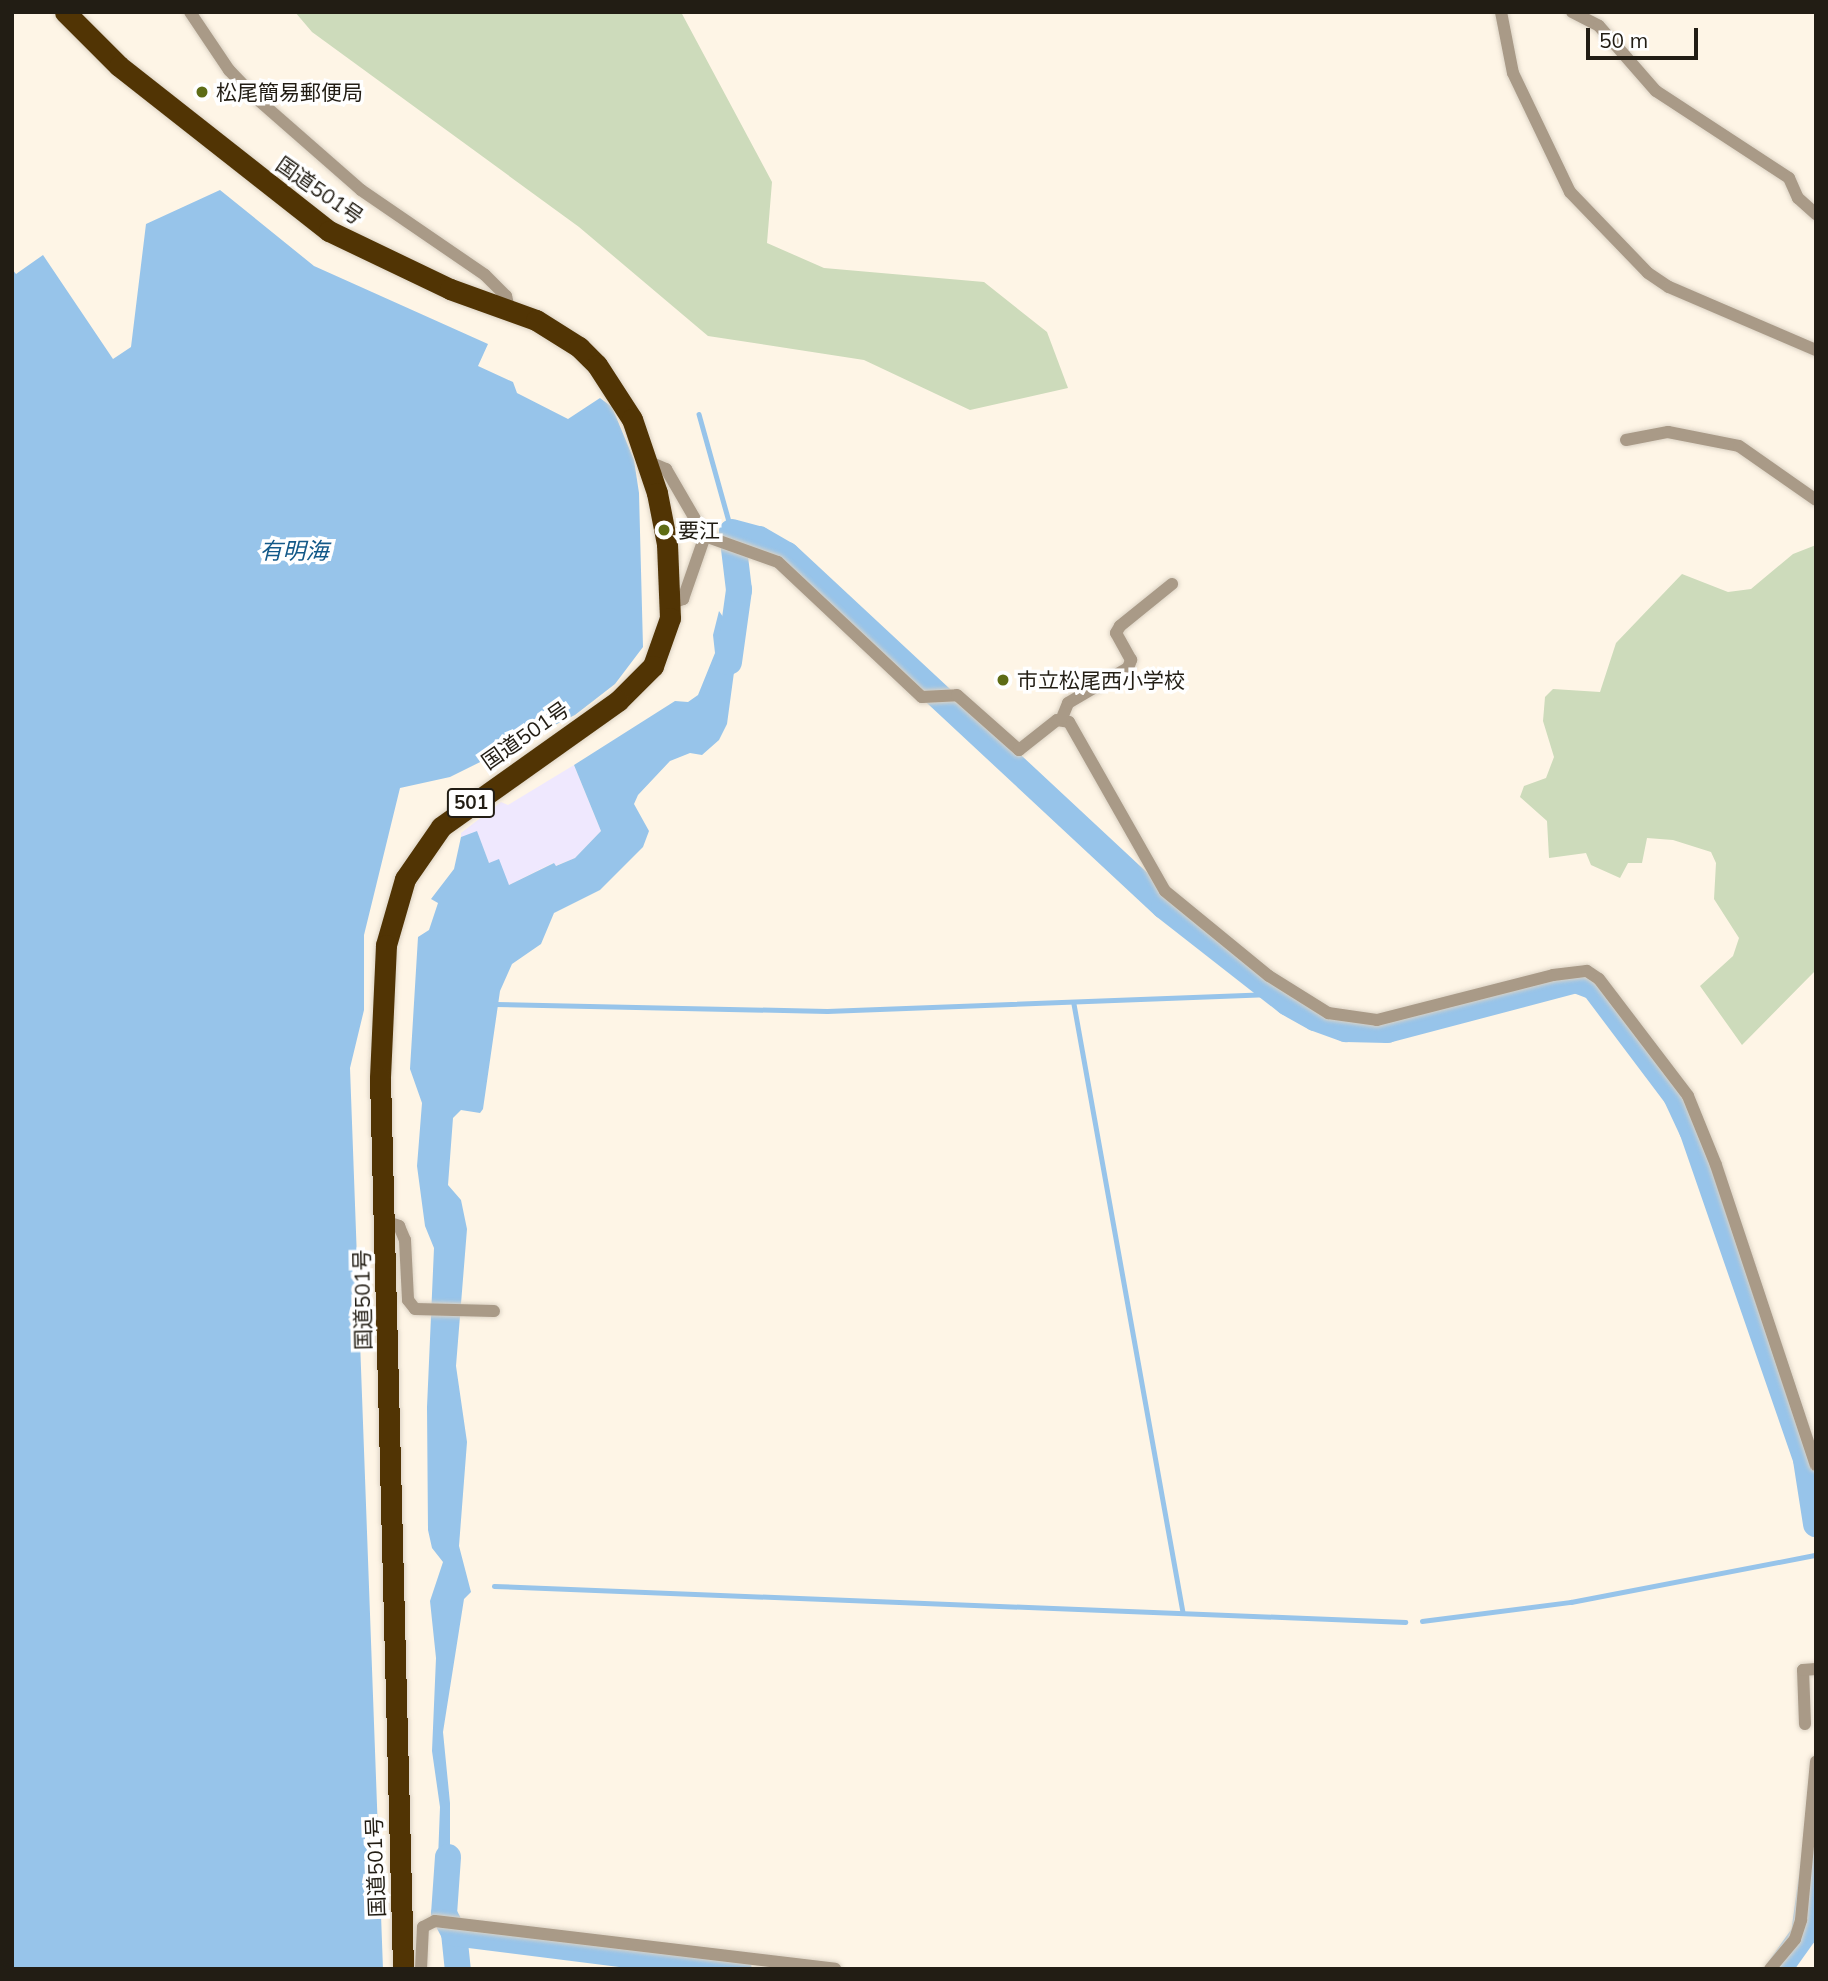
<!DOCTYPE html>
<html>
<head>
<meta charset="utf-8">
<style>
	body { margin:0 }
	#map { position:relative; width:1828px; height:1981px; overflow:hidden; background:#fef5e6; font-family:Mulish,"Noto Sans JP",sans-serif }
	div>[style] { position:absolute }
	.industrial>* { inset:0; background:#efe8fe }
	.green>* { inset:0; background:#cddbbb }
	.water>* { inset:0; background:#97c4ea }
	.stream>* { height:4.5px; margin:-2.25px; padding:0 2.25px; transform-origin:2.25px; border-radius:2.25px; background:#97c4ea }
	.river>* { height:26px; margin:-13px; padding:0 13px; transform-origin:13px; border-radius:13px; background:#97c4ea }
	.roads { filter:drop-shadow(0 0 2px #dbd2c4) drop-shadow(0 0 2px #dbd2c4) }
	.street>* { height:12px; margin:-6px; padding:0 6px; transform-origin:6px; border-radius:6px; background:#a99a87 }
	.highway>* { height:21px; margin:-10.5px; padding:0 10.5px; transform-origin:10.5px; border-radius:10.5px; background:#513404 }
	.dots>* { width:19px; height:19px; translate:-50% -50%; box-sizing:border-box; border:4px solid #fff; border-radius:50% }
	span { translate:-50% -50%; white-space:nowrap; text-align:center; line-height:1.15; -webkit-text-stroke:7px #fff; paint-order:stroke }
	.shield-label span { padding:2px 5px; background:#fff; border:2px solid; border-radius:5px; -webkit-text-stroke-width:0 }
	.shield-label { font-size:19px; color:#221d14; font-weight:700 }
	.poi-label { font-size:21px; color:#221d14 }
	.left { translate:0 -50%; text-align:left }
	.street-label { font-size:21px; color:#221d14 }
	.water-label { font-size:23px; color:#135988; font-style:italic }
	.frame { position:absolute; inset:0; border:14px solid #221d14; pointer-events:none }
	.scale { position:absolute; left:1586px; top:28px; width:112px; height:32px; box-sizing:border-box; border:4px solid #221d14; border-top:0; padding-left:9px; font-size:21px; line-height:24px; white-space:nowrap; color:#221d14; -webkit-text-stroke:5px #fff; paint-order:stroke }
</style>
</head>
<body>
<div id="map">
	<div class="industrial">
		<div style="clip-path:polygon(574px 765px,601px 831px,575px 858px,555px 866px,553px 863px,509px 885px,489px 863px,477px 832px,461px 837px,461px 833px,501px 802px,508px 805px)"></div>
	</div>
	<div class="green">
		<div style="clip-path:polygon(295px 12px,681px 12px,772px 182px,767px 243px,824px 268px,984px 282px,1047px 332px,1068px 388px,970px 410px,864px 360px,708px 336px,579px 227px,312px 32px)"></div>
		<div style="clip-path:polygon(1816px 545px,1816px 970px,1742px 1045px,1700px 986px,1733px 956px,1739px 938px,1714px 899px,1716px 863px,1711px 852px,1673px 840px,1647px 838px,1642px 863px,1628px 863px,1620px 878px,1591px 865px,1586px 853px,1549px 858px,1547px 821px,1520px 797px,1524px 786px,1546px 778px,1554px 757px,1543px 721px,1545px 697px,1553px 689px,1600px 692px,1616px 643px,1682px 574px,1728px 592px,1751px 589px,1793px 554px)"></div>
	</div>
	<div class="water">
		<div style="clip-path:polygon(220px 190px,314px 266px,488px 344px,478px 366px,513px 382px,517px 393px,568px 419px,600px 398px,612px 407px,634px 460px,639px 493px,643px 647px,615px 684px,575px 715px,450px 777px,400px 788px,364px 935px,364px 1010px,350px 1068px,383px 1969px,12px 1969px,12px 269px,16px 274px,43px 255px,113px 359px,131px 347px,146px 224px)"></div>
		<div style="clip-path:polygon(719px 611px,730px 627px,740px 628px,727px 724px,719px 740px,702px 755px,690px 753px,670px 761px,638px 795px,634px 804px,649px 831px,643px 847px,600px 890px,554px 913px,541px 944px,512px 964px,500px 991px,483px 1109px,480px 1113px,461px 1110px,453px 1118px,448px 1185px,461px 1200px,467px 1229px,456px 1366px,467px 1442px,459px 1546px,471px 1592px,464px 1599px,443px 1732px,450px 1803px,450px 1890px,444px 1891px,438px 1859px,440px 1807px,432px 1751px,436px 1658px,430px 1601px,443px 1562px,432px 1548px,428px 1530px,427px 1407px,434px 1248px,425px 1226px,417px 1166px,422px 1103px,410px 1069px,418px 937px,429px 930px,438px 903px,431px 899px,454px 869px,461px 837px,477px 831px,489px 863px,499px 859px,509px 885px,554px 863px,556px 866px,575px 858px,601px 831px,574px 765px,675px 701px,688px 702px,698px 695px,715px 653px,713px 635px)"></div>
	</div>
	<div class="stream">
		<div style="left:699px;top:414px;width:123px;rotate:74.4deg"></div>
		<div style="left:495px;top:1004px;width:332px;rotate:1.2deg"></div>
		<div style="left:827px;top:1011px;width:450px;rotate:-2.2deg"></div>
		<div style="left:1074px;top:1004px;width:618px;rotate:79.84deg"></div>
		<div style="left:494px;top:1586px;width:912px;rotate:2.26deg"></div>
		<div style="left:1422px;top:1621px;width:150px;rotate:-7.3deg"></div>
		<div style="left:1571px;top:1602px;width:249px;rotate:-10.9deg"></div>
	</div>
	<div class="river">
		<div style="left:729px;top:662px;width:73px;rotate:-82.1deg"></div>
		<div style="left:739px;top:590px;width:58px;rotate:-96.9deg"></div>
		<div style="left:732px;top:532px;width:28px;rotate:15deg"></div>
		<div style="left:759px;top:539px;width:32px;rotate:30deg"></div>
		<div style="left:787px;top:555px;width:515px;rotate:42.95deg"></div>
		<div style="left:1164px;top:906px;width:157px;rotate:38deg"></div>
		<div style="left:1288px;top:1003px;width:31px;rotate:29deg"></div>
		<div style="left:1315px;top:1018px;width:33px;rotate:20deg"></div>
		<div style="left:1346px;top:1029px;width:41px;rotate:1.4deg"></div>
		<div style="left:1387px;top:1030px;width:196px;rotate:-14.8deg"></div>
		<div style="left:1576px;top:980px;width:19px;rotate:21deg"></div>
		<div style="left:1594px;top:987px;width:136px;rotate:53deg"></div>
		<div style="left:1676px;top:1096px;width:38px;rotate:65deg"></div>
		<div style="left:1692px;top:1130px;width:349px;rotate:70.9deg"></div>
		<div style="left:1806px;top:1460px;width:65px;rotate:81.1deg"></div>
		<div style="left:448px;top:1857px;width:57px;rotate:94deg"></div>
		<div style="left:444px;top:1914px;width:21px;rotate:62deg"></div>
		<div style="left:454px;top:1933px;width:36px;rotate:84deg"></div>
		<div style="left:454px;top:1933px;width:287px;rotate:7.2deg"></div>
		<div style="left:1779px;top:1969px;width:43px;rotate:-54.5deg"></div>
		<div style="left:1804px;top:1934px;width:89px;rotate:-82.2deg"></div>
	</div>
	<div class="roads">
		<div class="street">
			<div style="left:190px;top:12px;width:70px;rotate:56.1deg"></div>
			<div style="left:229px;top:70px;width:39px;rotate:46deg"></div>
			<div style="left:256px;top:98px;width:140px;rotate:41.2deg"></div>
			<div style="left:361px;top:190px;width:150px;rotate:34.4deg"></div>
			<div style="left:485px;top:275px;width:30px;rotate:45deg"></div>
			<div style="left:506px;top:296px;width:12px;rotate:76deg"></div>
			<div style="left:1501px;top:12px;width:62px;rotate:78.9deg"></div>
			<div style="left:1513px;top:73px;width:132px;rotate:64.4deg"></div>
			<div style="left:1570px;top:192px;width:112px;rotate:46.1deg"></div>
			<div style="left:1648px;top:273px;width:25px;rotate:34deg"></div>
			<div style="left:1669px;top:287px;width:160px;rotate:23.2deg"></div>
			<div style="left:1572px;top:12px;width:30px;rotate:27deg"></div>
			<div style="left:1599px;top:26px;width:86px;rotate:48.8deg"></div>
			<div style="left:1656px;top:91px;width:159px;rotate:33.2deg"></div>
			<div style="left:1789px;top:178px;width:22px;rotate:66deg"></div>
			<div style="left:1798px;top:198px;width:24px;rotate:42deg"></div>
			<div style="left:1626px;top:440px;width:43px;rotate:-10.8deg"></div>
			<div style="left:1668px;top:432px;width:72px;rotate:11.2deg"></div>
			<div style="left:1739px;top:446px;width:94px;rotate:35deg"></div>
			<div style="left:647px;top:461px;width:21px;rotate:23deg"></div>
			<div style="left:666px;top:469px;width:78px;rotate:59.8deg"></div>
			<div style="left:705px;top:536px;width:77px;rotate:19.6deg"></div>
			<div style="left:778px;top:562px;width:197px;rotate:43.2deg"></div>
			<div style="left:922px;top:697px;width:35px;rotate:-3deg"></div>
			<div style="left:957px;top:695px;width:83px;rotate:41.6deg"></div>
			<div style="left:1019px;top:750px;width:48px;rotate:-38.3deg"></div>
			<div style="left:1057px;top:720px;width:12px;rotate:9deg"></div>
			<div style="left:1069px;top:722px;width:194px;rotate:60.4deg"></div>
			<div style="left:1165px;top:891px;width:134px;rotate:39.3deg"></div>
			<div style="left:1269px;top:976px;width:70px;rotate:32.1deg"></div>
			<div style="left:1328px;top:1013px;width:49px;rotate:8.1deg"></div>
			<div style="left:1377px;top:1020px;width:182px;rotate:-14.3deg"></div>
			<div style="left:1553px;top:975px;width:34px;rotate:-7deg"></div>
			<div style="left:1587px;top:971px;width:14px;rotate:34deg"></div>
			<div style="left:1599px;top:979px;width:147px;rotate:52.7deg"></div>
			<div style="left:1688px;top:1096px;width:74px;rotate:67.9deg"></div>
			<div style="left:1716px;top:1165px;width:316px;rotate:71.6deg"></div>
			<div style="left:672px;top:603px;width:12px;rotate:-20deg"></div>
			<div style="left:683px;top:599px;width:67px;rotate:-70.8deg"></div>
			<div style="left:1062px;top:718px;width:16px;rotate:-68deg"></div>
			<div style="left:1068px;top:703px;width:69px;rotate:-30.3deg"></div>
			<div style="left:1128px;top:668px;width:9px;rotate:-69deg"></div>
			<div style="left:1131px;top:660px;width:31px;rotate:-119deg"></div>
			<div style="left:1116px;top:633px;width:8px;rotate:-60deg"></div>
			<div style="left:1120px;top:626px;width:67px;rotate:-38.9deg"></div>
			<div style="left:384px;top:1221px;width:16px;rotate:18deg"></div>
			<div style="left:399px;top:1226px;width:15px;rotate:67deg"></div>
			<div style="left:405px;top:1240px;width:60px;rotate:87.1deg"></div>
			<div style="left:408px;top:1300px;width:11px;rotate:52deg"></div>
			<div style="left:415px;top:1309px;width:79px;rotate:1.5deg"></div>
			<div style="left:1805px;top:1724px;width:54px;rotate:-92.1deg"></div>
			<div style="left:1803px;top:1670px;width:13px;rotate:-4deg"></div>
			<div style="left:421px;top:1969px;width:42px;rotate:-87.3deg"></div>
			<div style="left:423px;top:1927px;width:13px;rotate:-27deg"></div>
			<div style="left:435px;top:1921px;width:403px;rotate:6.8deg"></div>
			<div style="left:1770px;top:1969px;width:39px;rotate:-50deg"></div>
			<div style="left:1795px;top:1939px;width:20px;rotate:-72deg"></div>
			<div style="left:1801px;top:1920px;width:159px;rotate:-84.6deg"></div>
		</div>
		<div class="highway">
			<div style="left:65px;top:12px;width:76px;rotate:45deg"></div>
			<div style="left:119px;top:66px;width:267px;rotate:38.2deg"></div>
			<div style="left:329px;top:231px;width:134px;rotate:25.6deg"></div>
			<div style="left:450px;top:289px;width:91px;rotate:19.8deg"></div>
			<div style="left:536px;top:320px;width:51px;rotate:32.1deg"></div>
			<div style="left:579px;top:347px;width:25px;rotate:45deg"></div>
			<div style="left:597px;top:365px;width:64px;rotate:57.1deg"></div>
			<div style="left:632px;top:419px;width:78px;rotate:71.3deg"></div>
			<div style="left:657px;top:493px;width:52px;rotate:78.9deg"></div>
			<div style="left:667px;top:544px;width:74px;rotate:87.7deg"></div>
			<div style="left:670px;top:618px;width:51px;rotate:109.5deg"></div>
			<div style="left:653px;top:666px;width:49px;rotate:135deg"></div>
			<div style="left:618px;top:701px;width:217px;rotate:144.6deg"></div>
			<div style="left:441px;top:827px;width:63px;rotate:124.7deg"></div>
			<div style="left:405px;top:879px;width:69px;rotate:106.1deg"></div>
			<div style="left:386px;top:945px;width:133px;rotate:92.6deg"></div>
			<div style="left:380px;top:1078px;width:891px;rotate:88.52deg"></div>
		</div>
	</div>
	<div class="dots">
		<div style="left:202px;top:92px;background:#5e6c15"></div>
		<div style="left:664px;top:530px;background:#5e6c15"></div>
		<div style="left:1003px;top:680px;background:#5e6c15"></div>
	</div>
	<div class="shield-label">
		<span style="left:471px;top:803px">501</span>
	</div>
	<div class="poi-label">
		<span class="left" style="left:216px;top:92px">松尾簡易郵便局</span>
		<span class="left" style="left:678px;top:530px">要江</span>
		<span class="left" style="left:1017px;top:680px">市立松尾西小学校</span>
	</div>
	<div class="street-label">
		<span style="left:320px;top:190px;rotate:35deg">国道501号</span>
		<span style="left:525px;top:735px;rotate:-35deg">国道501号</span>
		<span style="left:362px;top:1300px;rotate:-91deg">国道501号</span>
		<span style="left:375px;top:1867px;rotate:-92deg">国道501号</span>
	</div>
	<div class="water-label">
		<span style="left:294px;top:551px">有明海</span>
	</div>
	<div class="frame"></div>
	<div class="scale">50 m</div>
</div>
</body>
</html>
